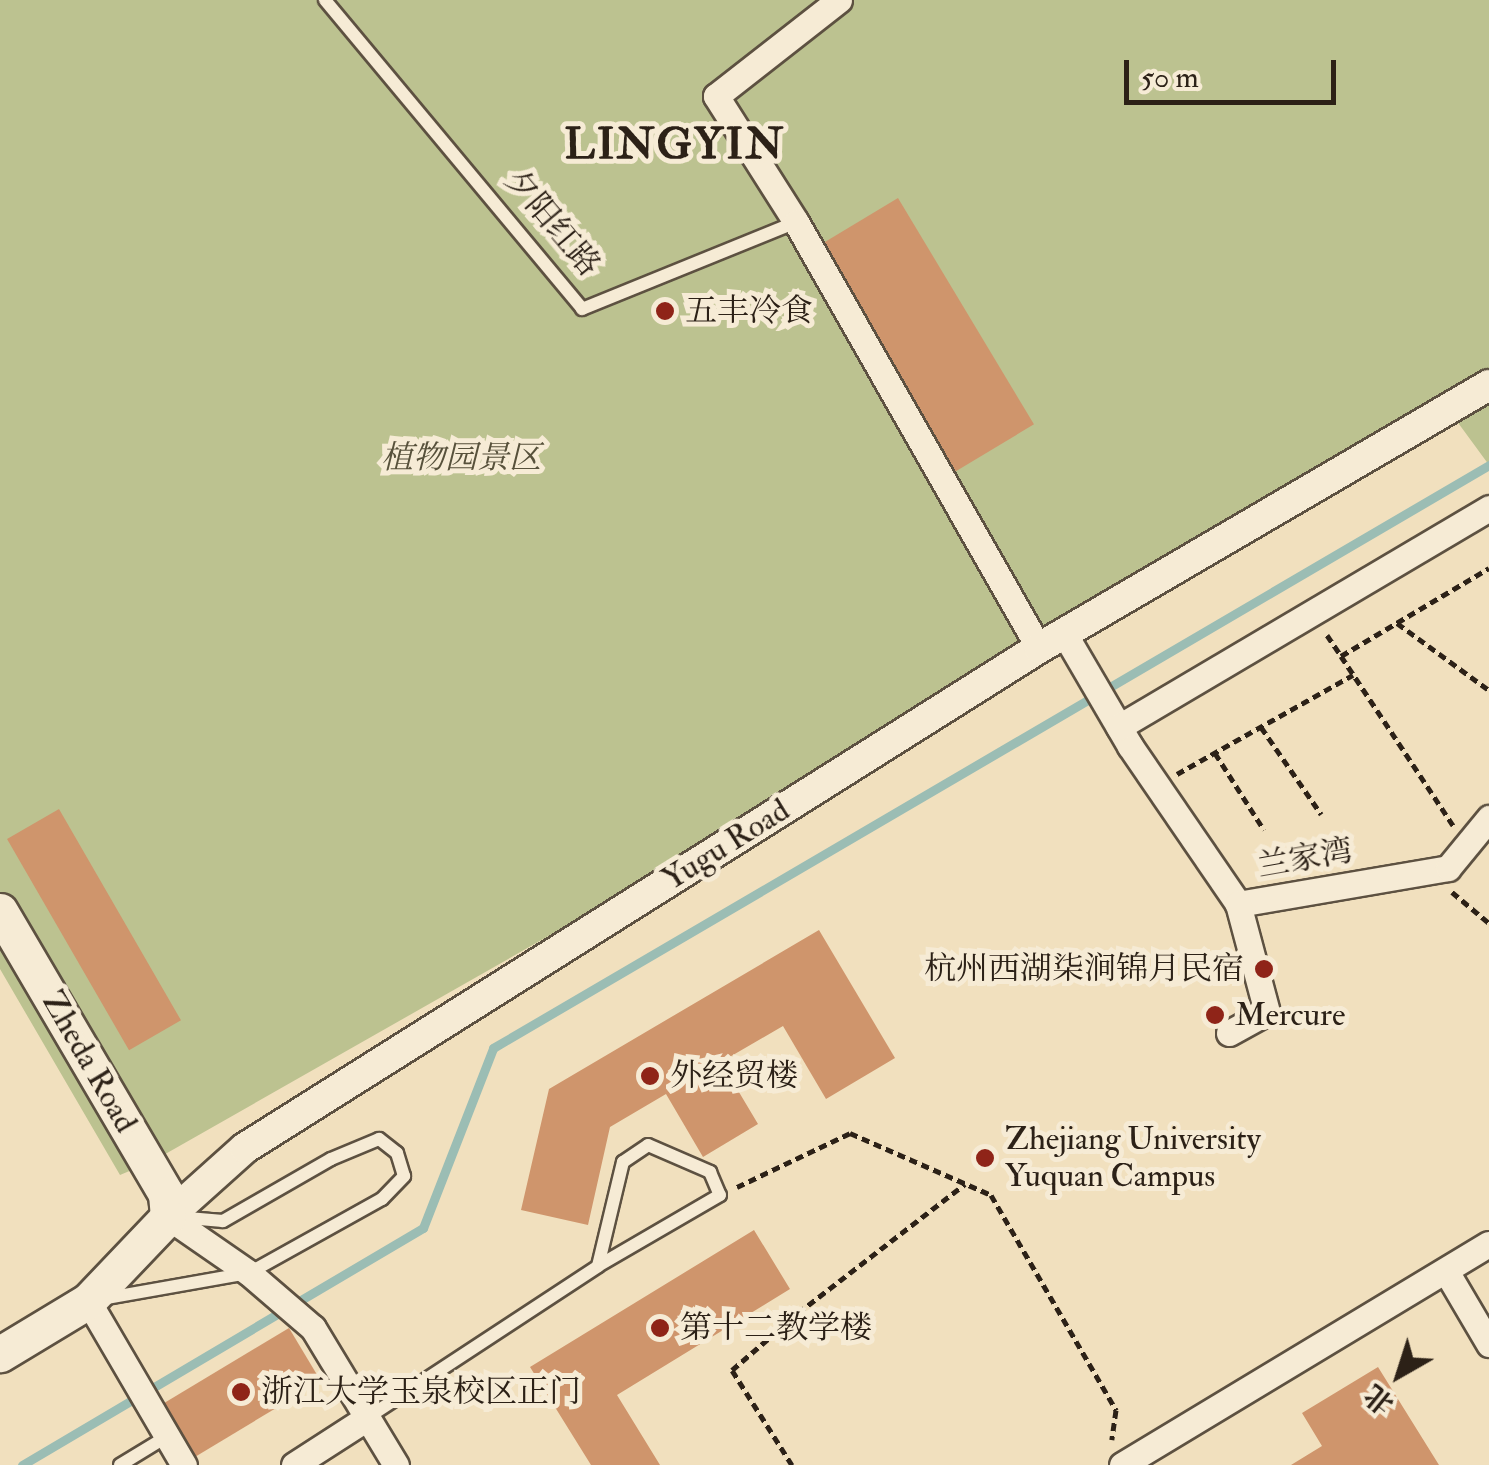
<!DOCTYPE html>
<meta charset="utf-8">
<style>
body{margin:0}
#map{position:relative;width:1489px;height:1465px;overflow:hidden;background:#f1e0be;font-family:"IM FELL Double Pica","Noto Serif SC",serif}
div>[style]{position:absolute}
[style*='--x']{left:calc(var(--x)*1px);top:calc(var(--y)*1px);width:calc(var(--w)*1px);rotate:calc(var(--a)*1deg)}
.green>*{inset:0;background:#bcc290}
.stream>*{height:9px;margin:-4.5px;padding:0 4.5px;transform-origin:4.5px;border-radius:4.5px;background:#9bbdb4}
.building>*{inset:0;background:#cf956c;transform-origin:0 0}
.path>*{height:5px;margin-top:-2.5px;transform-origin:0;background:repeating-linear-gradient(90deg,#2c2117 0 8px,transparent 0 13px)}
.roads{filter:drop-shadow(2px 0 #5d5141) drop-shadow(-2px 0 #5d5141) drop-shadow(0 2px #5d5141) drop-shadow(0 -2px #5d5141)}
.service>*{height:12px;margin:-6px;padding:0 6px;transform-origin:6px;border-radius:6px;background:#f6ebd5}
.minor>*{height:25px;margin:-12.5px;padding:0 12.5px;transform-origin:12.5px;border-radius:12.5px;background:#f6ebd5}
.tertiary>*{height:30px;margin:-15px;padding:0 15px;transform-origin:15px;border-radius:15px;background:#f6ebd5}
.secondary>*{height:35px;margin:-17.5px;padding:0 17.5px;transform-origin:17.5px;border-radius:17.5px;background:#f6ebd5}
.dots>*{width:28px;height:28px;translate:-50% -50%;box-sizing:border-box;border:5px solid #f6ebd5;border-radius:50%}
span{translate:-50% -50%;white-space:nowrap;text-align:center;line-height:1.15;-webkit-text-stroke:10px #f6ebd5;paint-order:stroke}
.street-label{font-size:32px;color:#2c2117}
.poi-label{font-size:32px;color:#2c2117}
.left{translate:0 -50%;text-align:left}
.right{translate:-100% -50%;text-align:right}
.park-label{font-size:32px;color:#57513b;font-style:italic}
.district-label{font-size:42px;color:#2c2117;font-weight:700;letter-spacing:2.5px}
.north{position:absolute;left:1349px;top:1325px;width:100px;height:100px;-webkit-text-stroke:8px #f6ebd5;paint-order:stroke;rotate:219deg;font-size:28px;font-weight:700;line-height:40px;text-align:center;color:#2c2117}
.north::after{content:'';display:block;margin:auto;width:35px;height:45px;background:#2c2117;clip-path:polygon(50% 0,100% 100%,50% 72%,0 100%)}
.scale{position:absolute;left:1124px;top:60px;width:212px;height:45px;box-sizing:border-box;border:5px solid #2c2117;border-top:0;padding-left:12px;font-size:30px;line-height:35px;white-space:nowrap;color:#2c2117;-webkit-text-stroke:8px #f6ebd5;paint-order:stroke}
</style>
<div id="map">
<div class="green">
<div style="clip-path:polygon(0 0,1489px 0,1489px 465px,1456px 420px,153px 1161px,120px 1175px,0 969px)"></div>
</div>
<div class="stream">
<div style="--x:22;--y:1465;--w:466;--a:-30.6"></div>
<div style="--x:423;--y:1228;--w:193;--a:-68.7"></div>
<div style="--x:493;--y:1048;--w:1154;--a:-30.34"></div>
</div>
<div class="building">
<div style="left:898px;top:198px;width:264px;height:95px;rotate:59deg"></div>
<div style="left:59px;top:809px;width:244px;height:60px;rotate:60deg"></div>
<div style="clip-path:polygon(819px 930px,895px 1058px,826px 1099px,783px 1026px,721px 1062px,758px 1124px,703px 1157px,666px 1094px,610px 1127px,588px 1225px,521px 1210px,549px 1089px)"></div>
<div style="clip-path:polygon(754px 1230px,790px 1289px,617px 1395px,660px 1465px,591px 1465px,530px 1367px)"></div>
<div style="left:289px;top:1328px;width:62px;height:149px;rotate:59deg"></div>
<div style="clip-path:polygon(1378px 1367px,1439px 1465px,1291px 1465px,1322px 1446px,1302px 1413px)"></div>
</div>
<div class="path">
<div style="--x:1397;--y:623;--w:114;--a:36.1"></div>
<div style="--x:1327;--y:635;--w:25;--a:56"></div>
<div style="--x:1341;--y:656;--w:172;--a:-30.7"></div>
<div style="--x:1341;--y:656;--w:203;--a:56.5"></div>
<div style="--x:1261;--y:727;--w:106;--a:55.4"></div>
<div style="--x:1215;--y:753;--w:91;--a:57.5"></div>
<div style="--x:1177;--y:774;--w:202;--a:-29.4"></div>
<div style="--x:1452;--y:892;--w:48;--a:40"></div>
<div style="--x:737;--y:1187;--w:125;--a:-25.5"></div>
<div style="--x:850;--y:1133;--w:154;--a:23.7"></div>
<div style="--x:991;--y:1195;--w:249;--a:59.8"></div>
<div style="--x:1116;--y:1410;--w:30;--a:98"></div>
<div style="--x:792;--y:1465;--w:112;--a:-122.3"></div>
<div style="--x:732;--y:1370;--w:87;--a:-40.8"></div>
<div style="--x:798;--y:1313;--w:211;--a:-37.7"></div>
</div>
<div class="roads">
<div class="service">
<div style="--x:325;--y:0;--w:402;--a:50.2"></div>
<div style="--x:582;--y:309;--w:231;--a:-22.1"></div>
<div style="--x:101;--y:1299;--w:150;--a:-10"></div>
<div style="--x:249;--y:1273;--w:152;--a:-29.1"></div>
<div style="--x:382;--y:1199;--w:32;--a:-46"></div>
<div style="--x:404;--y:1176;--w:24;--a:-107"></div>
<div style="--x:397;--y:1153;--w:23;--a:-142"></div>
<div style="--x:379;--y:1139;--w:52;--a:157.4"></div>
<div style="--x:331;--y:1159;--w:125;--a:150.1"></div>
<div style="--x:223;--y:1221;--w:47;--a:-175.1"></div>
<div style="--x:367;--y:1418;--w:277;--a:-33.3"></div>
<div style="--x:598;--y:1266;--w:107;--a:-76.5"></div>
<div style="--x:623;--y:1162;--w:30;--a:-34"></div>
<div style="--x:648;--y:1145;--w:68;--a:23.5"></div>
<div style="--x:710;--y:1172;--w:25;--a:67"></div>
<div style="--x:720;--y:1195;--w:141;--a:149.8"></div>
<div style="--x:120;--y:1465;--w:54;--a:-31.3"></div>
</div>
<div class="minor">
<div style="--x:839;--y:0;--w:156;--a:142"></div>
<div style="--x:716;--y:96;--w:149;--a:57.6"></div>
<div style="--x:796;--y:222;--w:490;--a:60.3"></div>
<div style="--x:1064;--y:633;--w:131;--a:59.7"></div>
<div style="--x:1130;--y:746;--w:191;--a:55.6"></div>
<div style="--x:1238;--y:904;--w:213;--a:-9.7"></div>
<div style="--x:1448;--y:868;--w:65;--a:-50.6"></div>
<div style="--x:1119;--y:727;--w:430;--a:-30.6"></div>
<div style="--x:1229;--y:1033;--w:43;--a:-28.9"></div>
<div style="--x:1267;--y:1012;--w:112;--a:-105"></div>
<div style="--x:168;--y:1217;--w:98;--a:34.7"></div>
<div style="--x:249;--y:1273;--w:84;--a:40.7"></div>
<div style="--x:313;--y:1328;--w:160;--a:58.8"></div>
<div style="--x:1446;--y:1271;--w:85;--a:59.5"></div>
<div style="--x:88;--y:1301;--w:190;--a:59.7"></div>
<div style="--x:294;--y:1465;--w:87;--a:-32.8"></div>
<div style="--x:1122;--y:1465;--w:428;--a:-31.1"></div>
</div>
<div class="tertiary">
<div style="--x:168;--y:1217;--w:103;--a:-41.9"></div>
<div style="--x:245;--y:1148;--w:938;--a:-32.2"></div>
<div style="--x:1039;--y:648;--w:521;--a:-30.3"></div>
</div>
<div class="secondary">
<div style="--x:0;--y:911;--w:328;--a:59.6"></div>
<div style="--x:166;--y:1194;--w:23;--a:85"></div>
<div style="--x:168;--y:1217;--w:116;--a:133.6"></div>
<div style="--x:88;--y:1301;--w:103;--a:148.9"></div>
</div>
</div>
<div class="dots">
<div style="left:665px;top:311px;background:#8f2418"></div>
<div style="left:1264px;top:969px;background:#8f2418"></div>
<div style="left:1215px;top:1015px;background:#8f2418"></div>
<div style="left:650px;top:1076px;background:#8f2418"></div>
<div style="left:985px;top:1158px;background:#8f2418"></div>
<div style="left:660px;top:1328px;background:#8f2418"></div>
<div style="left:241px;top:1392px;background:#8f2418"></div>
</div>
<div class="street-label">
<span style="left:552px;top:223px;rotate:50deg">夕阳红路</span>
<span style="left:726px;top:845px;rotate:-32deg">Yugu Road</span>
<span style="left:1305px;top:859px;rotate:-10deg">兰家湾</span>
<span style="left:89px;top:1062px;rotate:60deg">Zheda Road</span>
</div>
<div class="poi-label">
<span class="left" style="left:685px;top:311px">五丰冷食</span>
<span class="right" style="left:1244px;top:969px">杭州西湖柒涧锦月民宿</span>
<span class="left" style="left:1235px;top:1015px">Mercure</span>
<span class="left" style="left:670px;top:1076px">外经贸楼</span>
<span class="left" style="left:1005px;top:1158px">Zhejiang University<br>Yuquan Campus</span>
<span class="left" style="left:680px;top:1328px">第十二教学楼</span>
<span class="left" style="left:261px;top:1392px">浙江大学玉泉校区正门</span>
</div>
<div class="park-label">
<span style="left:461px;top:458px">植物园景区</span>
</div>
<div class="district-label">
<span style="left:675px;top:145px">LINGYIN</span>
</div>
<div class="north">北</div>
<div class="scale">50 m</div>
</div>
